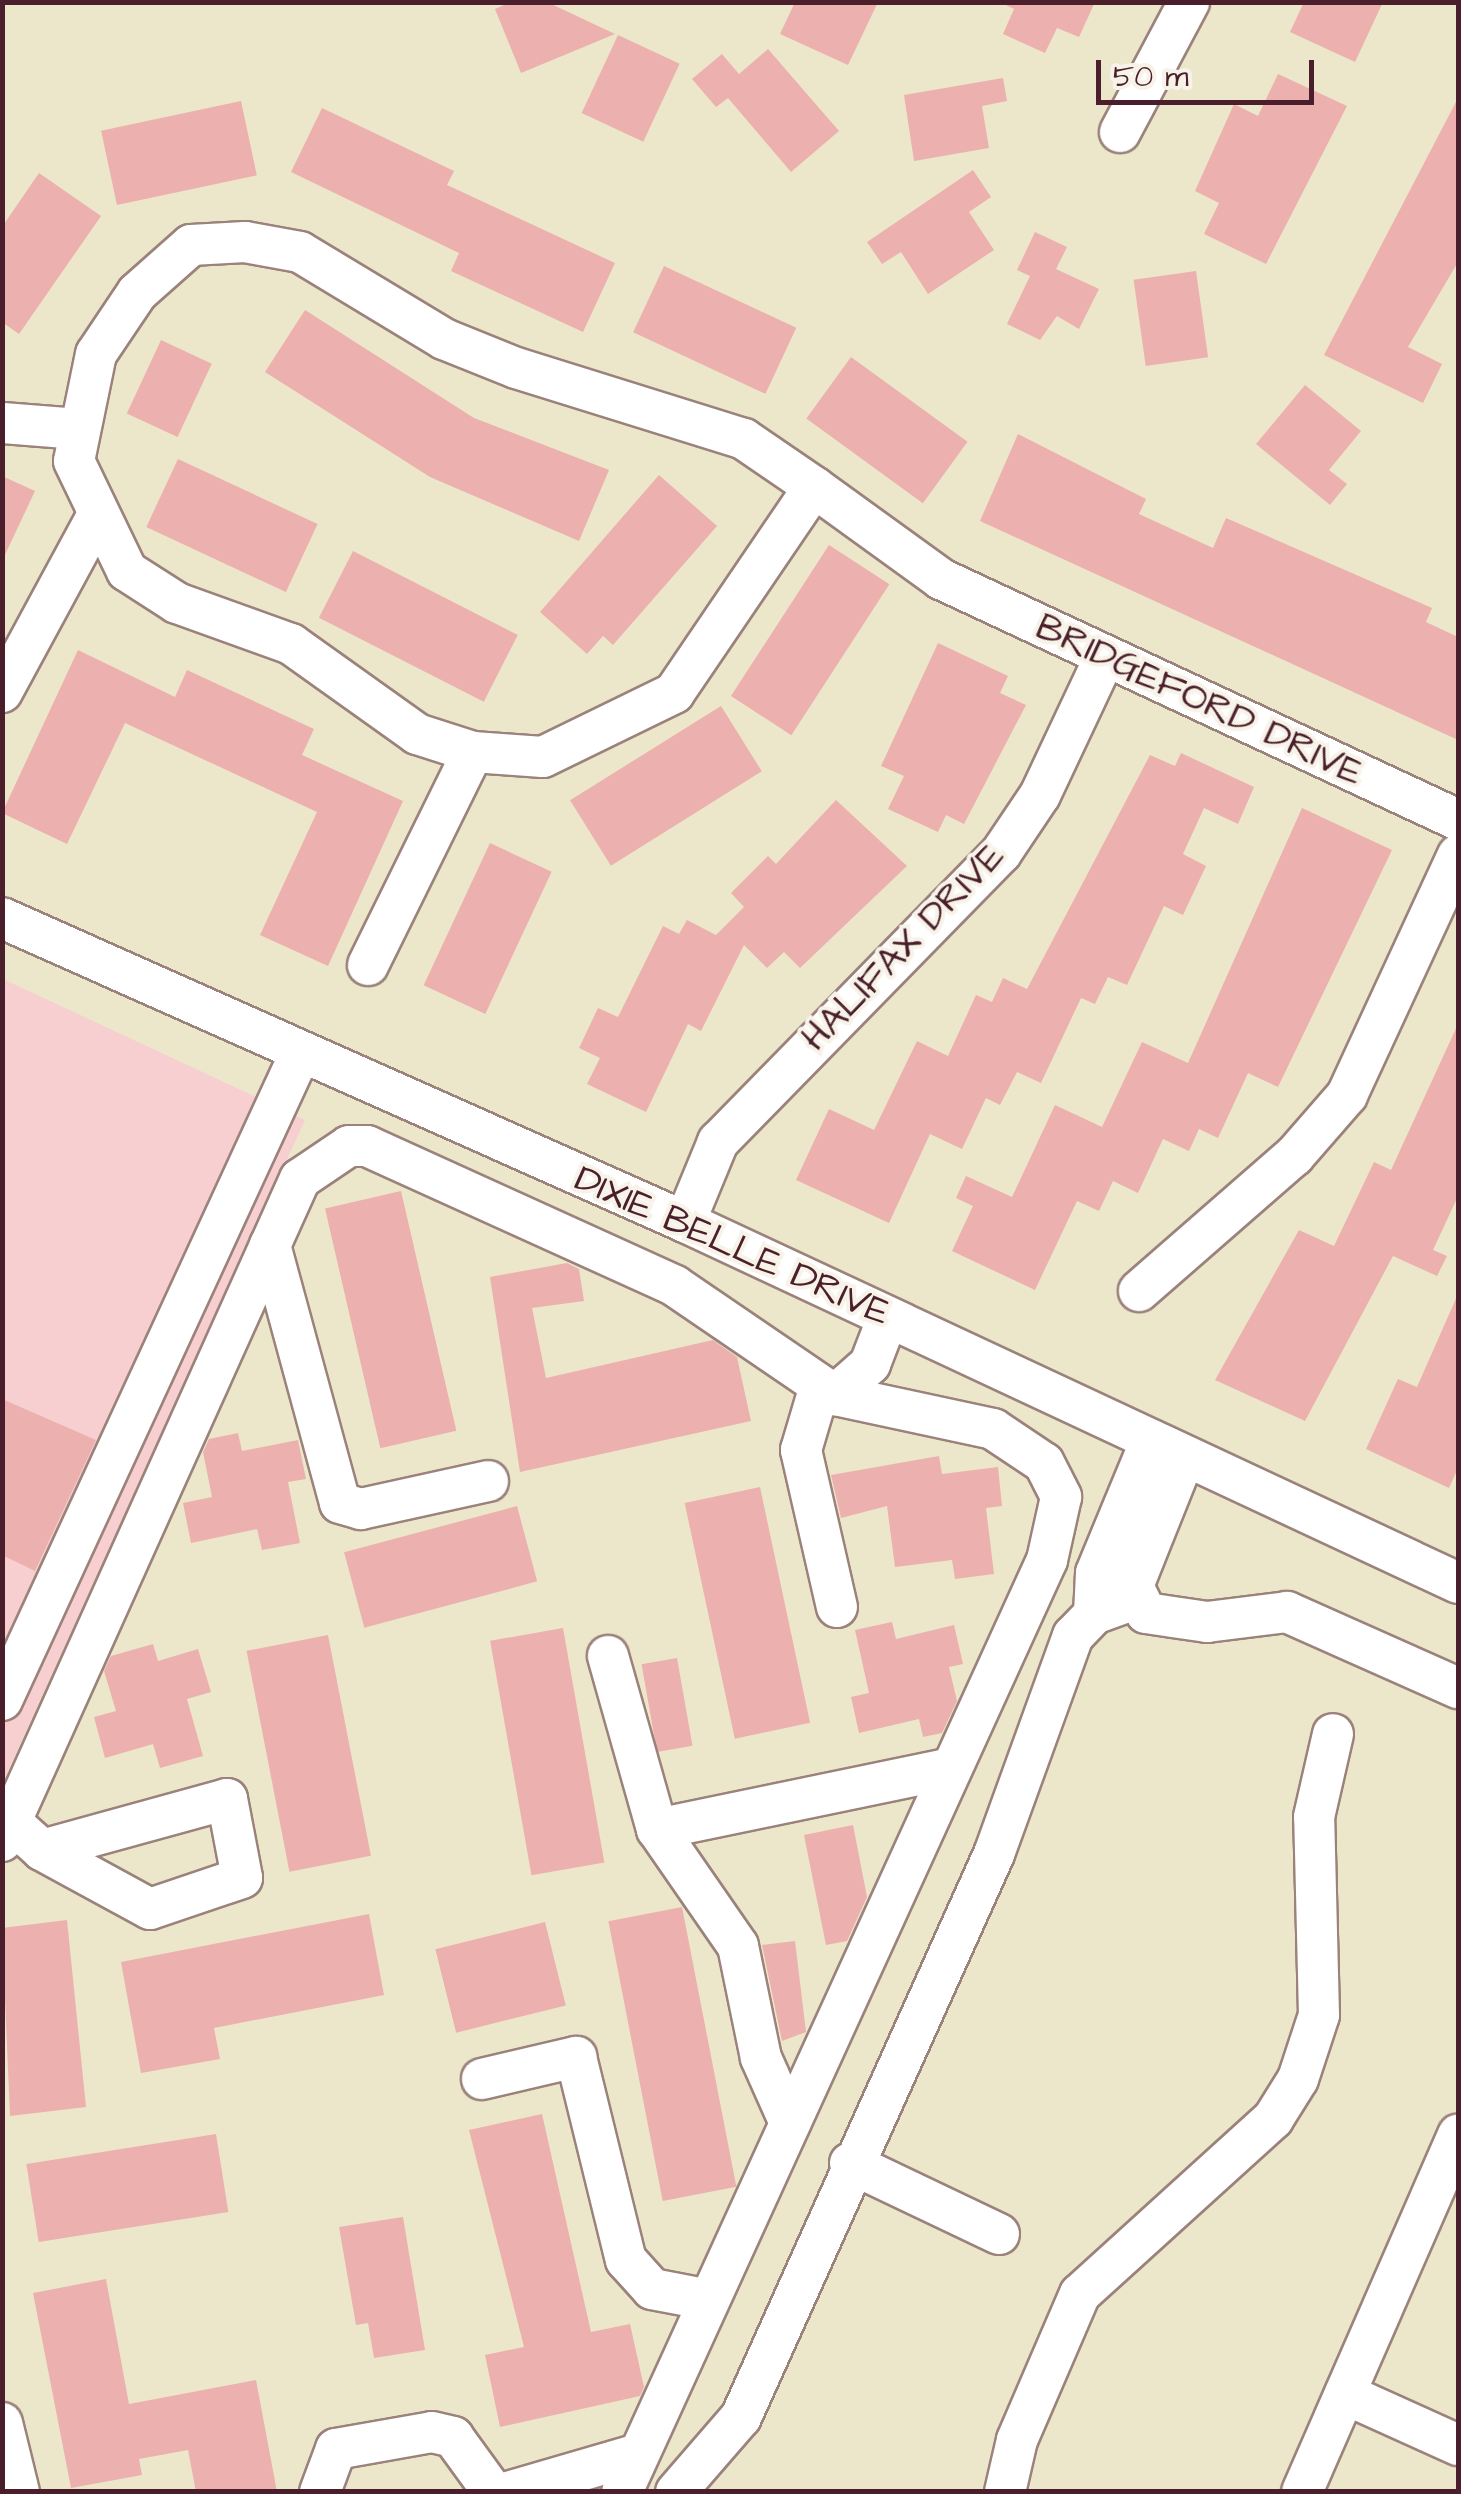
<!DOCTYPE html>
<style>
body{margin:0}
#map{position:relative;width:1461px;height:2494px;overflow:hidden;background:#ece6cb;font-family:"Architects Daughter",sans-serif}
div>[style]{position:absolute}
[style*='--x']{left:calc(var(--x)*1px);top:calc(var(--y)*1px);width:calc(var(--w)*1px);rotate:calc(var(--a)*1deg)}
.built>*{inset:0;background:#f7cfd0}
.building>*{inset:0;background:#ecb1ae;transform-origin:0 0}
.roads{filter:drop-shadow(2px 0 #9b827b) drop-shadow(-2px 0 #9b827b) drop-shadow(0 2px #9b827b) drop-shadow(0 -2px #9b827b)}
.minor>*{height:40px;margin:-20px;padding:0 20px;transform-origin:20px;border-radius:20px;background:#fff}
span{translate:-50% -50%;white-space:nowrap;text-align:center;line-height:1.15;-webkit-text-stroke:8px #f7f3e8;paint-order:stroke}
.street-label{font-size:38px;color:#4a1f2b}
.frame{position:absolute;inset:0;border:5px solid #4a1f2b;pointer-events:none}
.scale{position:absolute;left:1096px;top:60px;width:218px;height:45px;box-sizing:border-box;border:5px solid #4a1f2b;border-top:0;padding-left:12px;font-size:30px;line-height:35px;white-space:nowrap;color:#4a1f2b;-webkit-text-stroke:8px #f7f3e8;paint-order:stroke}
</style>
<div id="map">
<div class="built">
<div style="clip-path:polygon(3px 979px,305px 1120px,3px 1782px)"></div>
</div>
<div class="building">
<div style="clip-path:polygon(511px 2px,547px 2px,615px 34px,521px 73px,495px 9px)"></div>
<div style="clip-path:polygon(795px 2px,878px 2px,848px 65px,780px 34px)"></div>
<div style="clip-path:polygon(1000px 2px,1095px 2px,1079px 37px,1057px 28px,1045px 53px,1003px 34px,1014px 9px)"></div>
<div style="clip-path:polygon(1304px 2px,1383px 2px,1355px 62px,1290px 32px)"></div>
<div style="left:618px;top:35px;width:68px;height:86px;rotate:25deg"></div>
<div style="clip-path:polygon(768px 49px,839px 131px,791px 172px,728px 98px,716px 107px,692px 79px,722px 54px,739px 74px)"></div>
<div style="clip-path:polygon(1278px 74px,1347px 106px,1266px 264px,1204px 234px,1219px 203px,1195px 191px,1234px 104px,1258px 116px)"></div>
<div style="clip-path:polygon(1003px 78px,1007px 101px,982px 106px,989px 148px,914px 161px,904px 95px)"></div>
<div style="clip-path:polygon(1458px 98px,1458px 262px,1408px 347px,1442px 364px,1423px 403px,1324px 355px)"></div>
<div style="left:241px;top:101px;width:76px;height:143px;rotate:78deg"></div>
<div style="clip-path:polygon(322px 108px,454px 171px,447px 185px,615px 263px,583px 332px,451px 271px,459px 253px,291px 172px)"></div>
<div style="clip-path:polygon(973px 170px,991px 197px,969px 212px,994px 250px,928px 294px,901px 252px,882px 264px,867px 242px)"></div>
<div style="clip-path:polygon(39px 173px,101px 216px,19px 334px,2px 322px,2px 227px)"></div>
<div style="clip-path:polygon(1035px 232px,1067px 247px,1056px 269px,1099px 289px,1079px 329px,1057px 316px,1040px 340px,1007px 324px,1030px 276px,1017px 270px)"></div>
<div style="left:664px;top:266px;width:146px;height:73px;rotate:25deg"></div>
<div style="left:1196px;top:271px;width:87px;height:63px;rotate:82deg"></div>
<div style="clip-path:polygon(305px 310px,474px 418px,609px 470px,579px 541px,430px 477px,265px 372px)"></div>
<div style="left:161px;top:340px;width:56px;height:81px;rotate:25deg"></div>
<div style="left:851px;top:357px;width:144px;height:76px;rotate:36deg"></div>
<div style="clip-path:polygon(1305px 385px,1361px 431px,1329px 470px,1347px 484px,1330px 505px,1256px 444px)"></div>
<div style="clip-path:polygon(1018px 434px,1146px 499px,1139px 514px,1213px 548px,1226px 518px,1432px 608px,1426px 622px,1458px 637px,1458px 740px,980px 521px)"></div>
<div style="left:178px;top:459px;width:154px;height:75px;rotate:25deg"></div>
<div style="clip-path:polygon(659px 475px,717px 526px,613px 645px,603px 636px,587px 654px,540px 612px)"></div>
<div style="clip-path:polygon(2px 476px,35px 491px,2px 561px)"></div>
<div style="left:829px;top:545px;width:72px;height:180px;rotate:33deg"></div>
<div style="left:353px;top:551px;width:185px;height:75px;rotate:27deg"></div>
<div style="clip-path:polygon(938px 643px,1008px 676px,1000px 693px,1026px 705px,964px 824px,946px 815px,938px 832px,888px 809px,904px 776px,881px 766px)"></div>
<div style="clip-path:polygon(78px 650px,175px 697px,187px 670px,314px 729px,302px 755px,403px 801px,328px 966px,260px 935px,317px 812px,125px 723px,67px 844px,2px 813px)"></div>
<div style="left:721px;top:706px;width:77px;height:178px;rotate:58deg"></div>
<div style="clip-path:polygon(1181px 753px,1254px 787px,1238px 824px,1204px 808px,1183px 854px,1206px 866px,1183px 915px,1164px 906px,1127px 985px,1108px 977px,1095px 1004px,1081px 998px,1041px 1083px,1017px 1072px,1000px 1105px,986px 1098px,962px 1149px,930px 1134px,889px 1223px,796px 1180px,829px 1109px,874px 1130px,917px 1041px,948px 1056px,976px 995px,992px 1002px,1003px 978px,1027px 989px,1150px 755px,1175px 766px)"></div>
<div style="clip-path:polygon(836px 800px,907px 866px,800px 968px,784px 952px,767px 968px,744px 945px,701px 1031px,688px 1024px,646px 1112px,587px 1084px,600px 1058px,579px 1048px,598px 1008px,618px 1017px,663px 926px,679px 934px,687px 920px,716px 935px,744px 907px,731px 893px,768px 856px,776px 864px)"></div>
<div style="clip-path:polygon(1302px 808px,1392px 850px,1278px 1087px,1248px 1073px,1218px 1138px,1199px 1129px,1189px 1151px,1163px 1139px,1138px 1193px,1113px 1181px,1099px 1211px,1077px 1201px,1035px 1290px,952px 1251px,973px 1206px,956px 1198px,966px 1176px,1012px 1197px,1055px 1105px,1102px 1127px,1142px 1042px,1188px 1063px)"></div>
<div style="left:490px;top:843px;width:68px;height:157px;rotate:25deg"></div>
<div style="clip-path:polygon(1458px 1024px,1458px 1196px,1433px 1250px,1447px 1256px,1437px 1276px,1393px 1256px,1305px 1421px,1215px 1380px,1299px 1230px,1334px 1246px,1374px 1162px,1391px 1170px)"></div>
<div style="left:401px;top:1191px;width:246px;height:78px;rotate:77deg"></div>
<div style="clip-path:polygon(567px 1263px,579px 1269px,584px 1301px,532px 1308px,546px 1378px,713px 1340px,737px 1357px,751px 1421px,520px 1472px,490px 1277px)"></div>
<div style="clip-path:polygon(1458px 1294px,1458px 1468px,1449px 1488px,1366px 1449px,1398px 1379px,1417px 1387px)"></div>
<div style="clip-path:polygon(2px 1399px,96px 1440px,35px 1571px,2px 1555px)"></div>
<div style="clip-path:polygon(238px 1433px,242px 1451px,298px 1440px,306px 1479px,288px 1482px,300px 1543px,262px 1550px,257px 1529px,191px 1543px,183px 1503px,212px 1497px,203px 1452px,209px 1439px)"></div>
<div style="clip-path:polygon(939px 1456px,942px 1474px,998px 1467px,1002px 1506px,986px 1508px,994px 1574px,955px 1579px,952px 1560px,895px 1567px,887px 1506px,841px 1518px,831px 1475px)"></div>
<div style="left:760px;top:1487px;width:241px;height:77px;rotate:78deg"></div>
<div style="left:517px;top:1506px;width:78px;height:179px;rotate:75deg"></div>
<div style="clip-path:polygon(892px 1622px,896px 1639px,954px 1625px,963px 1664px,949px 1667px,957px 1701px,942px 1733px,923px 1737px,919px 1719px,859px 1733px,851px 1697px,869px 1693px,855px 1630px)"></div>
<div style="left:563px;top:1628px;width:238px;height:74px;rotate:80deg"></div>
<div style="left:328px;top:1635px;width:225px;height:83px;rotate:79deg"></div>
<div style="clip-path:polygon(153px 1644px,158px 1661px,198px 1649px,211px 1692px,187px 1699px,203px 1756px,160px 1768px,153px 1744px,105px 1758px,94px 1717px,116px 1711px,104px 1671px,111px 1656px)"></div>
<div style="left:677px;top:1658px;width:89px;height:36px;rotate:80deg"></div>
<div style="clip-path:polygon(853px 1825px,867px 1897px,847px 1941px,826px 1945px,804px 1835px)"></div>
<div style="left:682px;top:1907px;width:285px;height:75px;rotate:79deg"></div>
<div style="clip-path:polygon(369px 1914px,384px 1995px,214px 2028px,220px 2059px,141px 2073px,121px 1962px)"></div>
<div style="clip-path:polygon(67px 1920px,86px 2107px,10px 2116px,2px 1928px)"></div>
<div style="left:545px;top:1922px;width:86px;height:113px;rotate:76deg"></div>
<div style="clip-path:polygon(795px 1941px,806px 2032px,782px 2041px,762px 1945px)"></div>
<div style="clip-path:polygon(542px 2114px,591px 2332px,630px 2324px,644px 2387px,640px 2396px,500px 2427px,485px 2355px,524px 2347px,469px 2130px)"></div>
<div style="left:216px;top:2134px;width:79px;height:192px;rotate:81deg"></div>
<div style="clip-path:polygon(403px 2217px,425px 2350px,374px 2358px,368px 2323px,356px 2325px,339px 2227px)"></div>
<div style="clip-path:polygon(106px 2279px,129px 2404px,256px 2380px,277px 2492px,196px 2492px,188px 2450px,139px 2459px,142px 2475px,71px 2488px,33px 2293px)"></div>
</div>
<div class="roads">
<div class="minor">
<div style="--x:1120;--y:132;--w:147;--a:-62"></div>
<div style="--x:2;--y:423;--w:76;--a:4.5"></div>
<div style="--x:814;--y:487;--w:85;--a:-145.6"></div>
<div style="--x:744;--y:439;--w:239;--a:-162.7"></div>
<div style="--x:516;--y:368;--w:78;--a:-158.1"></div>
<div style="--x:444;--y:339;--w:168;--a:-148.9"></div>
<div style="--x:300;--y:252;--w:56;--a:-169.7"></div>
<div style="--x:245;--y:242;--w:54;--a:176.8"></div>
<div style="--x:191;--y:245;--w:72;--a:138.4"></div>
<div style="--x:137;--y:293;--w:73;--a:123.9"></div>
<div style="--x:96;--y:354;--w:109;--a:101.6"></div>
<div style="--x:74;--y:461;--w:122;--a:64.3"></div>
<div style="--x:127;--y:571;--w:59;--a:32.6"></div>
<div style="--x:177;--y:603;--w:121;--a:19.8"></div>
<div style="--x:291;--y:644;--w:155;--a:35.5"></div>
<div style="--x:417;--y:734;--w:59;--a:17.8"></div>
<div style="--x:473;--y:752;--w:70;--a:4.1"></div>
<div style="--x:543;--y:757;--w:146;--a:-26"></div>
<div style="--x:674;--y:693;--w:249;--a:-55.8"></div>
<div style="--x:814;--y:487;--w:157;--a:35.9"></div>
<div style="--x:941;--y:579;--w:570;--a:24.99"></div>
<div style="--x:2;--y:692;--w:196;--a:-61.6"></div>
<div style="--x:2;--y:918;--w:748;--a:23.99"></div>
<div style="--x:685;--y:1222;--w:853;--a:25.03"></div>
<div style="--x:368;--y:965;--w:237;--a:-63.8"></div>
<div style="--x:685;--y:1222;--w:87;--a:-67.6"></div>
<div style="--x:718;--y:1142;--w:404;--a:-45.6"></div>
<div style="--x:1001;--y:853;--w:70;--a:-56.1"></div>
<div style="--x:1040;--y:795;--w:150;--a:-64.8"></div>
<div style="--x:270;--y:1245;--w:267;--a:74.8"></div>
<div style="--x:340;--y:1503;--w:22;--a:16"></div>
<div style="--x:361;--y:1509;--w:130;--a:-12.4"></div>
<div style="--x:1139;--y:1291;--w:206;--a:-41.1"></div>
<div style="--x:1294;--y:1156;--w:81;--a:-49"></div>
<div style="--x:1347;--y:1095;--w:264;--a:-65.2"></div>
<div style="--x:820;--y:1386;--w:67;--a:106.5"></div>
<div style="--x:801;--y:1450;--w:161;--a:77.1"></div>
<div style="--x:835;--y:1395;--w:47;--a:-41.5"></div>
<div style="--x:870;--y:1364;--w:50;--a:-69"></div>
<div style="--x:1185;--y:1456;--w:140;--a:111.8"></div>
<div style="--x:1133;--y:1586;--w:30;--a:64"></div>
<div style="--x:1146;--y:1613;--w:62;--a:8.4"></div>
<div style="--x:1207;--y:1622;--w:81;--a:-7.1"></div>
<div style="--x:1287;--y:1612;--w:187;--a:24"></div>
<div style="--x:1094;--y:1614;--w:41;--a:-87.2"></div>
<div style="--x:1096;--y:1573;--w:144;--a:-67.5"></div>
<div style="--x:608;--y:1656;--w:180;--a:74.2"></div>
<div style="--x:657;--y:1829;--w:300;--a:-11.7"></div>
<div style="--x:2;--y:1700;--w:709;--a:-65.24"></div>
<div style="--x:11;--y:1822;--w:42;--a:42.1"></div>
<div style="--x:42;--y:1850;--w:192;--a:-15.4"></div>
<div style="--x:227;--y:1799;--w:80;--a:79.2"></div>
<div style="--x:242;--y:1878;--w:97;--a:161.4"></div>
<div style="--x:150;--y:1909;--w:123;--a:-151.4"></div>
<div style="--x:657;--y:1829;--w:142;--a:55.3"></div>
<div style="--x:738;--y:1946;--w:114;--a:78.4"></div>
<div style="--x:761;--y:2058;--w:71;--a:66"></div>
<div style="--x:2;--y:1841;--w:726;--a:-65.77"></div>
<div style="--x:300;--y:1179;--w:59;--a:-34"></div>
<div style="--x:349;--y:1146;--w:18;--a:0"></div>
<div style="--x:367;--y:1146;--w:338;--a:24.4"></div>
<div style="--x:675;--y:1286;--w:194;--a:34.3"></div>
<div style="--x:835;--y:1395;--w:162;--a:12.1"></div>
<div style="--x:993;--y:1429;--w:61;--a:33.7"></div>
<div style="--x:1044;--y:1463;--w:38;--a:63"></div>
<div style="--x:1061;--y:1497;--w:65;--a:102.5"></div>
<div style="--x:1047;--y:1560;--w:1024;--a:114.51"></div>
<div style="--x:482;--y:2079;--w:97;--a:-13.2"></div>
<div style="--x:576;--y:2057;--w:209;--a:76.2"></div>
<div style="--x:626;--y:2260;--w:39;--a:48"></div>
<div style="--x:652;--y:2289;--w:58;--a:10.9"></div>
<div style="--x:850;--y:2163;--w:165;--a:25.5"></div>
<div style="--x:1345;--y:2394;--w:124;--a:24.3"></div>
<div style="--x:2;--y:2423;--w:71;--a:76.2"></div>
<div style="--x:320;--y:2492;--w:46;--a:-69.6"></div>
<div style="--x:336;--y:2449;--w:97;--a:-10"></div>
<div style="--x:432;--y:2432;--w:22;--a:13"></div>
<div style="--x:453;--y:2437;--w:68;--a:54"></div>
<div style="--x:508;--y:2492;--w:135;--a:-16.3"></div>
<div style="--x:676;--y:2492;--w:99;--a:-49.1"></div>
<div style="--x:741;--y:2417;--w:617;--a:-65.8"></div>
<div style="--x:994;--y:1854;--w:232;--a:-70.1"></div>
<div style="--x:1073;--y:1636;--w:30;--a:-46"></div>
<div style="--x:1094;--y:1614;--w:44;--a:-20.1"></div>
<div style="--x:1005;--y:2492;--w:53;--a:-77"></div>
<div style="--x:1017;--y:2440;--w:159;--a:-66.7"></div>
<div style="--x:1080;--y:2294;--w:261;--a:-42.2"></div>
<div style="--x:1273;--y:2119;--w:47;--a:-58"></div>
<div style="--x:1298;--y:2079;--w:67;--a:-71.8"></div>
<div style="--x:1319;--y:2015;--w:198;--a:-91.4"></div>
<div style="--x:1314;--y:1817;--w:85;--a:-77.1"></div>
<div style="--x:1302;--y:2492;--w:390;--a:-66.4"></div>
</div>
</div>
<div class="street-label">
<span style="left:1199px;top:701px;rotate:25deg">BRIDGEFORD DRIVE</span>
<span style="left:904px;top:948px;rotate:-46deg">HALIFAX DRIVE</span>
<span style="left:732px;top:1247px;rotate:24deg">DIXIE BELLE DRIVE</span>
</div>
<div class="frame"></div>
<div class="scale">50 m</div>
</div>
